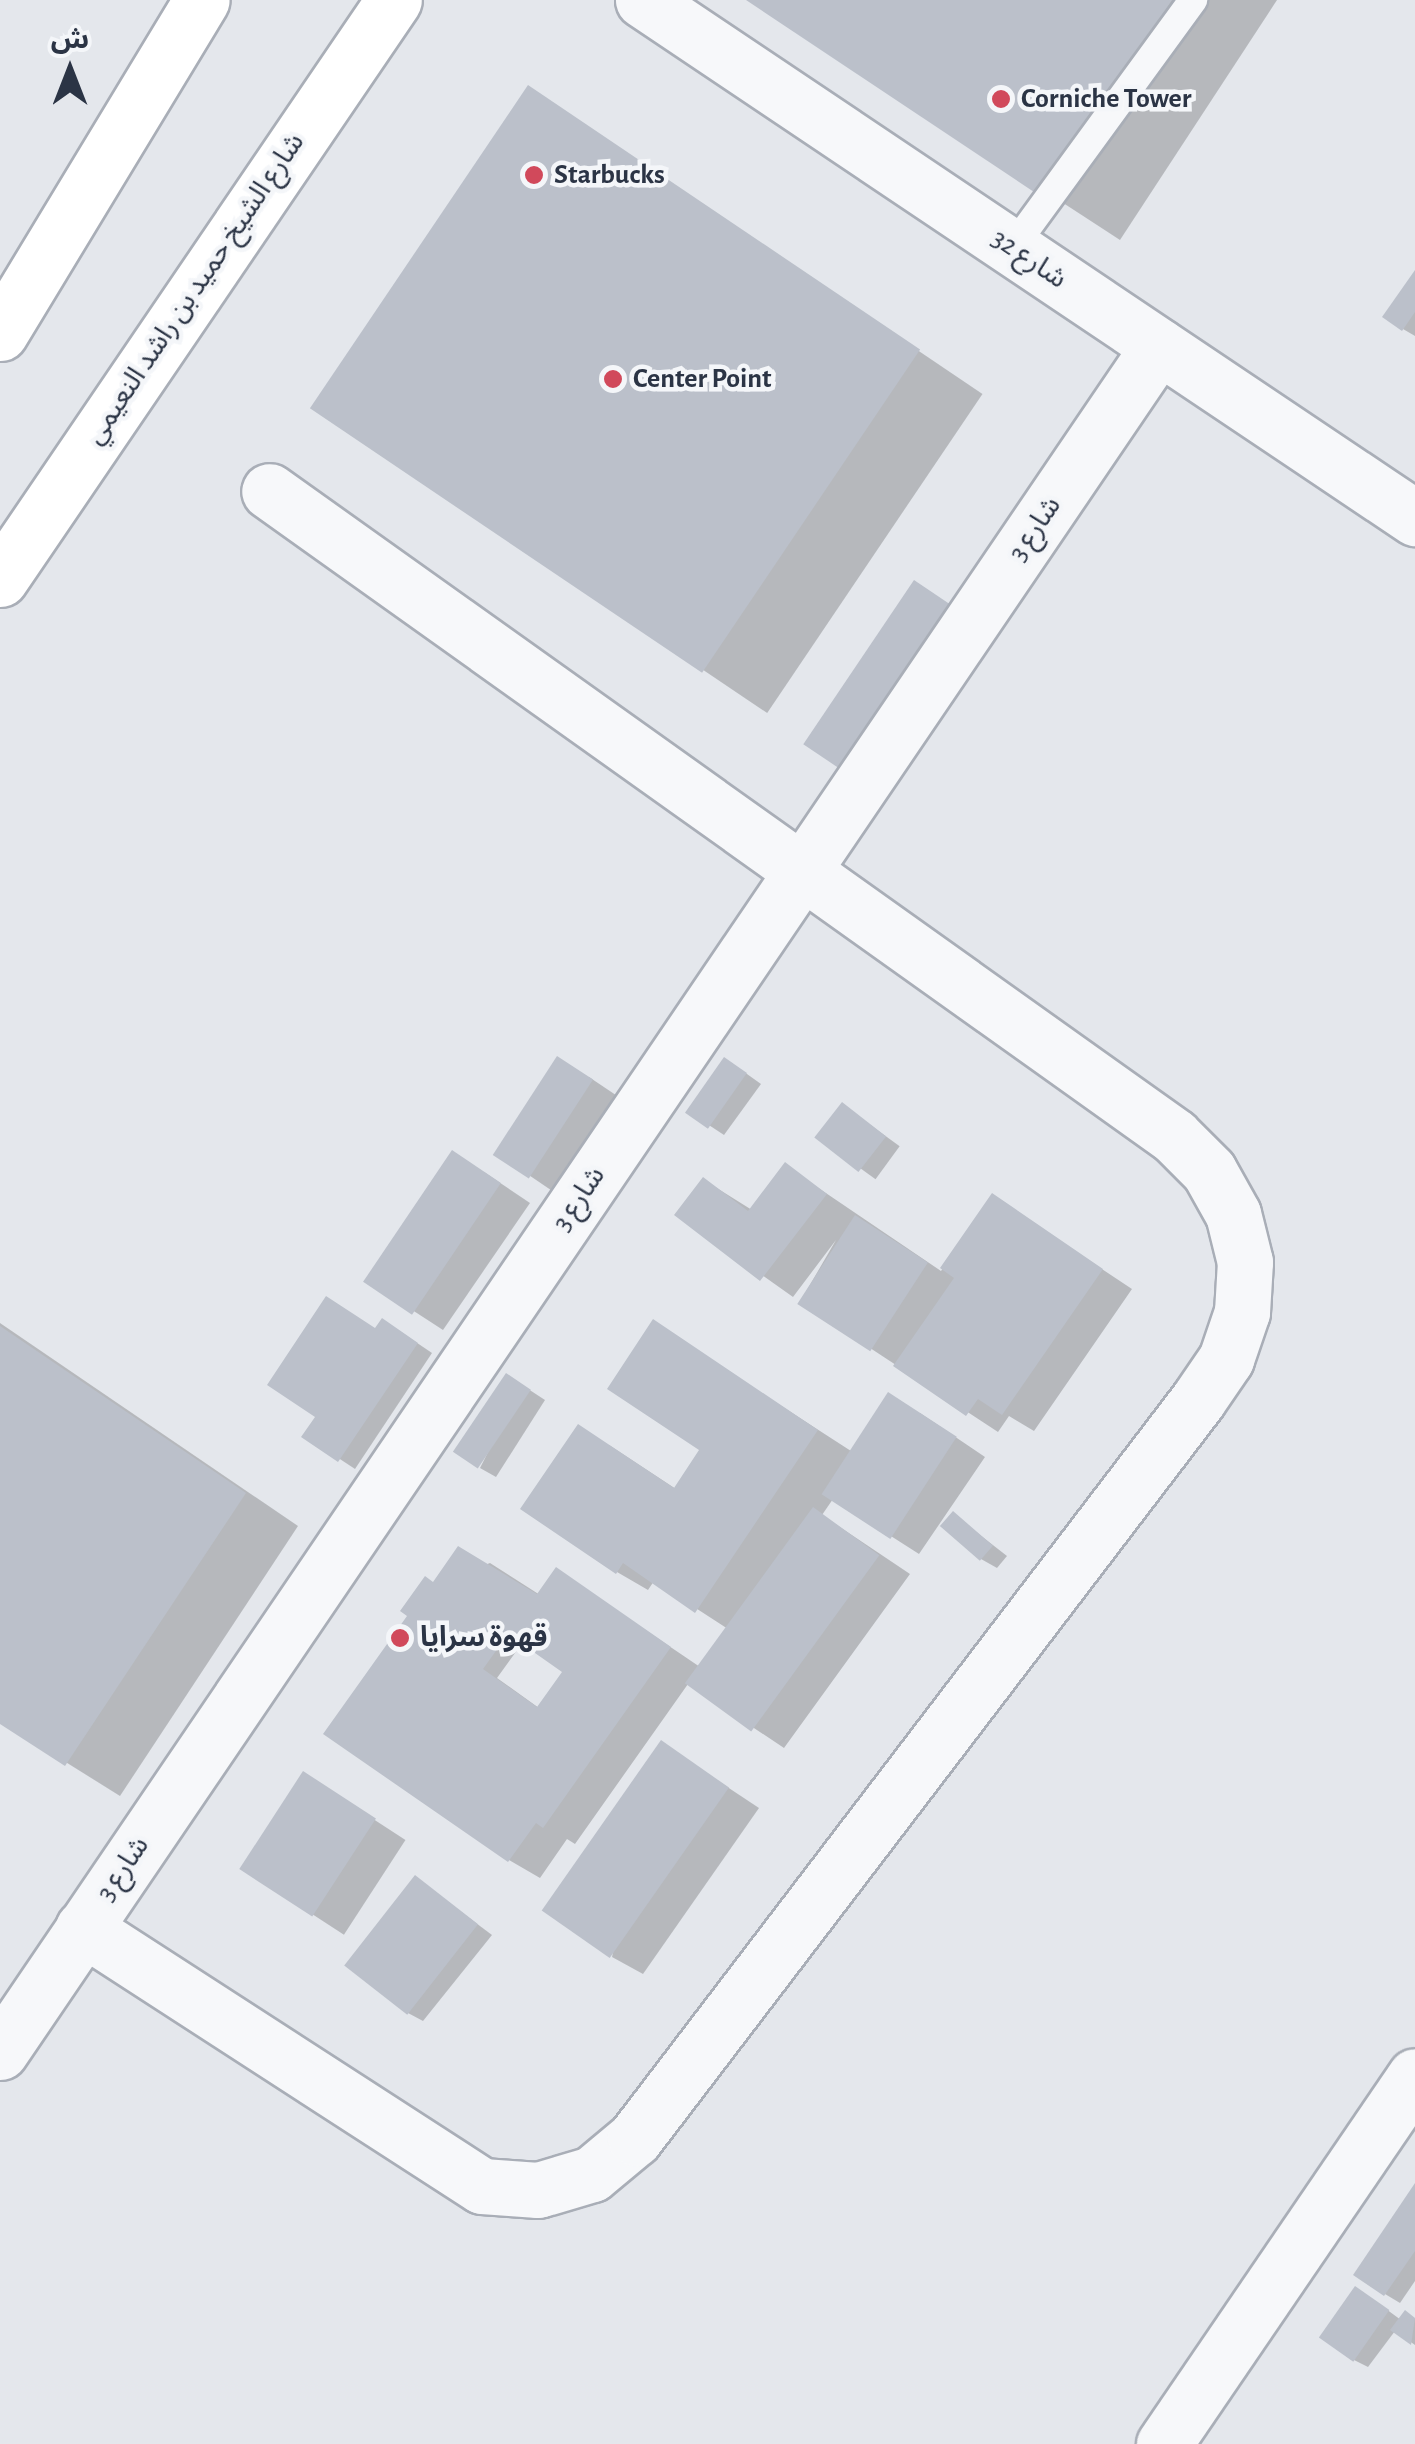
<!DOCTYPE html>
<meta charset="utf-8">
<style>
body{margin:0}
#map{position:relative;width:1415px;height:2444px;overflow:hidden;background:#e4e7ec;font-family:"Alegreya Sans","Noto Sans Arabic",sans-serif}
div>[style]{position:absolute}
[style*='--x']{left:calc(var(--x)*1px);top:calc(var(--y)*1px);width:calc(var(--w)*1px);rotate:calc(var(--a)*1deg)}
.shadow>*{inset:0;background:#0003;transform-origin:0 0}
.building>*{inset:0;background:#bbc0ca;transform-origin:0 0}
.roads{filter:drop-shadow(2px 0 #a9aeb7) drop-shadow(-2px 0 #a9aeb7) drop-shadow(0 2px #a9aeb7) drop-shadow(0 -2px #a9aeb7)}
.lane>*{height:28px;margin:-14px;padding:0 14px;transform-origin:14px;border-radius:14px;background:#f7f8fa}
.street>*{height:55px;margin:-27.5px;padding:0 27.5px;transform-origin:27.5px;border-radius:27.5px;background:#f7f8fa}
.primary>*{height:55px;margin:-27.5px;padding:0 27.5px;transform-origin:27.5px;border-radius:27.5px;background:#fff}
.dots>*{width:28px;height:28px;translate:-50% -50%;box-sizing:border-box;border:5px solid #f4f6f9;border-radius:50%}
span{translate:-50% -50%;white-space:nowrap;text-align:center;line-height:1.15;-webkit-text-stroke:9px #f4f6f9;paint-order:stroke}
.poi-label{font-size:28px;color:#2b3445;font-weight:700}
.left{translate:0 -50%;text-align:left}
.street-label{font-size:28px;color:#2b3445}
.north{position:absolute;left:20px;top:20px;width:100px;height:100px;-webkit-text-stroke:8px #f4f6f9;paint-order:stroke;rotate:0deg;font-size:28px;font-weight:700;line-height:40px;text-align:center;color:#2b3445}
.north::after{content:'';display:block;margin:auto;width:35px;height:45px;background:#2b3445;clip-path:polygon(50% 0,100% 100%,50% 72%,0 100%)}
</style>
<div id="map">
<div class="shadow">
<div style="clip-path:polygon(751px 0,1277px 0,1120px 240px)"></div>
<div style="left:529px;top:88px;width:547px;height:385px;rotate:34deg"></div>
<div style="clip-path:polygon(1415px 274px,1415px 336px,1403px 329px)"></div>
<div style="clip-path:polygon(740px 1069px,761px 1084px,724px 1135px,689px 1112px)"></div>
<div style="left:589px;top:1077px;width:40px;height:115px;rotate:34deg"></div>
<div style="left:843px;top:1105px;width:70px;height:41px;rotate:36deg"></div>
<div style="clip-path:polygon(786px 1166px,941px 1271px,992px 1196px,1132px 1289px,1034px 1431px,1009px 1416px,998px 1432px,800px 1302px,836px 1240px,793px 1297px,677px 1215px,704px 1180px,752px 1210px)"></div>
<div style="clip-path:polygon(484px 1172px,530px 1203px,443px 1330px,366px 1280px)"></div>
<div style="clip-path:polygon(0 1323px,298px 1526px,120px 1796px,0 1721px)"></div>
<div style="clip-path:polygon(evenodd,653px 1323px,851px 1451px,920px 1413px,985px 1457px,919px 1554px,833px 1499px,822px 1515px,910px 1574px,784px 1748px,688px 1684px,575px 1844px,567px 1839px,540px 1878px,509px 1860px,434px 1585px,490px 1563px,540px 1595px,557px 1570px,700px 1667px,728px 1629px,654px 1581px,648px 1590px,617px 1572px,609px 1445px,676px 1489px,703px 1450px,653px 1323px,523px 1642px,565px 1671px,539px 1708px,497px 1678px,523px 1642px)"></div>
<div style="clip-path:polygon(377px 1330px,398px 1330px,432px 1353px,355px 1469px,305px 1436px)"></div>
<div style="clip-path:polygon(522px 1385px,545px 1400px,496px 1477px,480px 1468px)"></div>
<div style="clip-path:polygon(953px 1514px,1007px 1556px,997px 1568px,981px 1559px)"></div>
<div style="clip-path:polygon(661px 1743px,759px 1808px,643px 1974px,612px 1957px)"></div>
<div style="left:304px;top:1774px;width:121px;height:113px;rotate:33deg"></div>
<div style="clip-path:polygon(416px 1878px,492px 1935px,423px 2021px,408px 2013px)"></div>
<div style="clip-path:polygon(1415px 2188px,1415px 2281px,1400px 2303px,1385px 2294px)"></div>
<div style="clip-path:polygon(1371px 2298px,1401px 2320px,1405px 2313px,1415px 2319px,1415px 2345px,1395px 2331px,1368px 2367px,1352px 2359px)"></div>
</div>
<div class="building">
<div style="clip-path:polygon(746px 0,1172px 0,1043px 198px)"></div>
<div style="left:528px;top:85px;width:473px;height:390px;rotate:34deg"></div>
<div style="clip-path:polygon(1415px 270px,1415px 312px,1402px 331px,1382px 317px)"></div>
<div style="left:914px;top:580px;width:47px;height:198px;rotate:34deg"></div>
<div style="left:557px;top:1056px;width:43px;height:118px;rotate:33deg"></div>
<div style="left:724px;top:1057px;width:28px;height:68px;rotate:35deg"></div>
<div style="left:842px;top:1102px;width:56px;height:45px;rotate:38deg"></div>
<div style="left:452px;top:1150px;width:59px;height:159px;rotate:34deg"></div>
<div style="clip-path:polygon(785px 1162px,827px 1194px,760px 1281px,674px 1215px,703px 1177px,748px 1211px)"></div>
<div style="clip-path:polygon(992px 1193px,1103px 1269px,1002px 1415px,978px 1399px,966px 1416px,893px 1366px,954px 1278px,940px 1268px)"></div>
<div style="left:855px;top:1215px;width:87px;height:106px;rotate:33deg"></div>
<div style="clip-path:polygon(326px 1296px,375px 1328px,382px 1318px,418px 1343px,338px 1462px,301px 1437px,315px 1417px,267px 1385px)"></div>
<div style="clip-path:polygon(653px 1319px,818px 1430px,695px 1613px,623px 1563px,616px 1574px,520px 1509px,578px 1424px,674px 1488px,699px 1450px,607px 1389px)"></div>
<div style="clip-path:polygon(0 1326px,246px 1493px,65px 1766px,0 1724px)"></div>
<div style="left:506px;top:1373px;width:30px;height:95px;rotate:34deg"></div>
<div style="left:888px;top:1392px;width:82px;height:122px;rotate:33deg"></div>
<div style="left:813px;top:1507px;width:82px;height:218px;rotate:36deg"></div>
<div style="left:953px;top:1511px;width:53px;height:20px;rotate:41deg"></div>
<div style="clip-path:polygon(evenodd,458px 1546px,537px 1594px,556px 1567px,671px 1647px,543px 1828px,536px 1823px,508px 1862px,323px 1734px,407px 1616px,400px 1611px,425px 1576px,433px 1582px,458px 1546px,508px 1634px,562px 1672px,537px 1707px,483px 1669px,508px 1634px)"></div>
<div style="left:661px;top:1740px;width:83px;height:208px;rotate:35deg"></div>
<div style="left:303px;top:1771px;width:87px;height:117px;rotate:33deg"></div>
<div style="left:415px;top:1875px;width:80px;height:115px;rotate:38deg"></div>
<div style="clip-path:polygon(1415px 2183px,1415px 2251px,1384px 2296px,1353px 2275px)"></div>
<div style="left:1355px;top:2286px;width:42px;height:63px;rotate:35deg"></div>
<div style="clip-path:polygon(1405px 2310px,1415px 2318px,1411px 2345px,1390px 2330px)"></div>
</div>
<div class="roads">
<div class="lane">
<div style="--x:1013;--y:247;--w:306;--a:-53.9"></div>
</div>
<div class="street">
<div style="--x:643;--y:0;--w:930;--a:33.86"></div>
<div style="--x:83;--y:1928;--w:475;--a:32.9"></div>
<div style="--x:482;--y:2186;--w:56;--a:4.1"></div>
<div style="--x:538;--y:2190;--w:56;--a:-16.5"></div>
<div style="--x:592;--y:2174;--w:56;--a:-39.9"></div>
<div style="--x:635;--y:2138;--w:928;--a:-52.66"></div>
<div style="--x:1198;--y:1400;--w:50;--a:-55.7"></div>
<div style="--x:1226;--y:1359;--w:50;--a:-71.2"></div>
<div style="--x:1242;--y:1312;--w:50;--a:-86.6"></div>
<div style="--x:1245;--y:1262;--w:49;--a:-104"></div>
<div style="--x:1233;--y:1214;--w:49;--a:-119.2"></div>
<div style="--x:1209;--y:1171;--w:49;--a:-135"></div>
<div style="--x:1174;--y:1136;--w:1111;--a:-144.52"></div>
<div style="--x:0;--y:2052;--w:2062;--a:-55.81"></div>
<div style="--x:1164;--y:2444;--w:445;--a:-55.7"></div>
</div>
<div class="primary">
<div style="--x:0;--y:333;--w:389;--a:-58.8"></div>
<div style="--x:0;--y:579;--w:700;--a:-55.77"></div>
</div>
</div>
<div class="dots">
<div style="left:1001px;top:99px;background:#d1495b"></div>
<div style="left:534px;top:175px;background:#d1495b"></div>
<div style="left:613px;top:379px;background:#d1495b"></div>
<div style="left:400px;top:1638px;background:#d1495b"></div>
</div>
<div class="poi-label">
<span class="left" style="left:1021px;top:99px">Corniche Tower</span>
<span class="left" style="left:554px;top:175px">Starbucks</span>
<span class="left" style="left:633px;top:379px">Center Point</span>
<span class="left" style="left:420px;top:1638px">قهوة سرايا</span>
</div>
<div class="street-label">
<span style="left:1029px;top:259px;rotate:34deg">شارع 32</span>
<span style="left:195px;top:289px;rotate:-56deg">شارع الشيخ حميد بن راشد النعيمي</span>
<span style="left:1035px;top:529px;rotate:-56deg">شارع 3</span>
<span style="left:579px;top:1199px;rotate:-56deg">شارع 3</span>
<span style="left:123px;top:1869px;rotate:-56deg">شارع 3</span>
</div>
<div class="north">ش</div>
</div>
